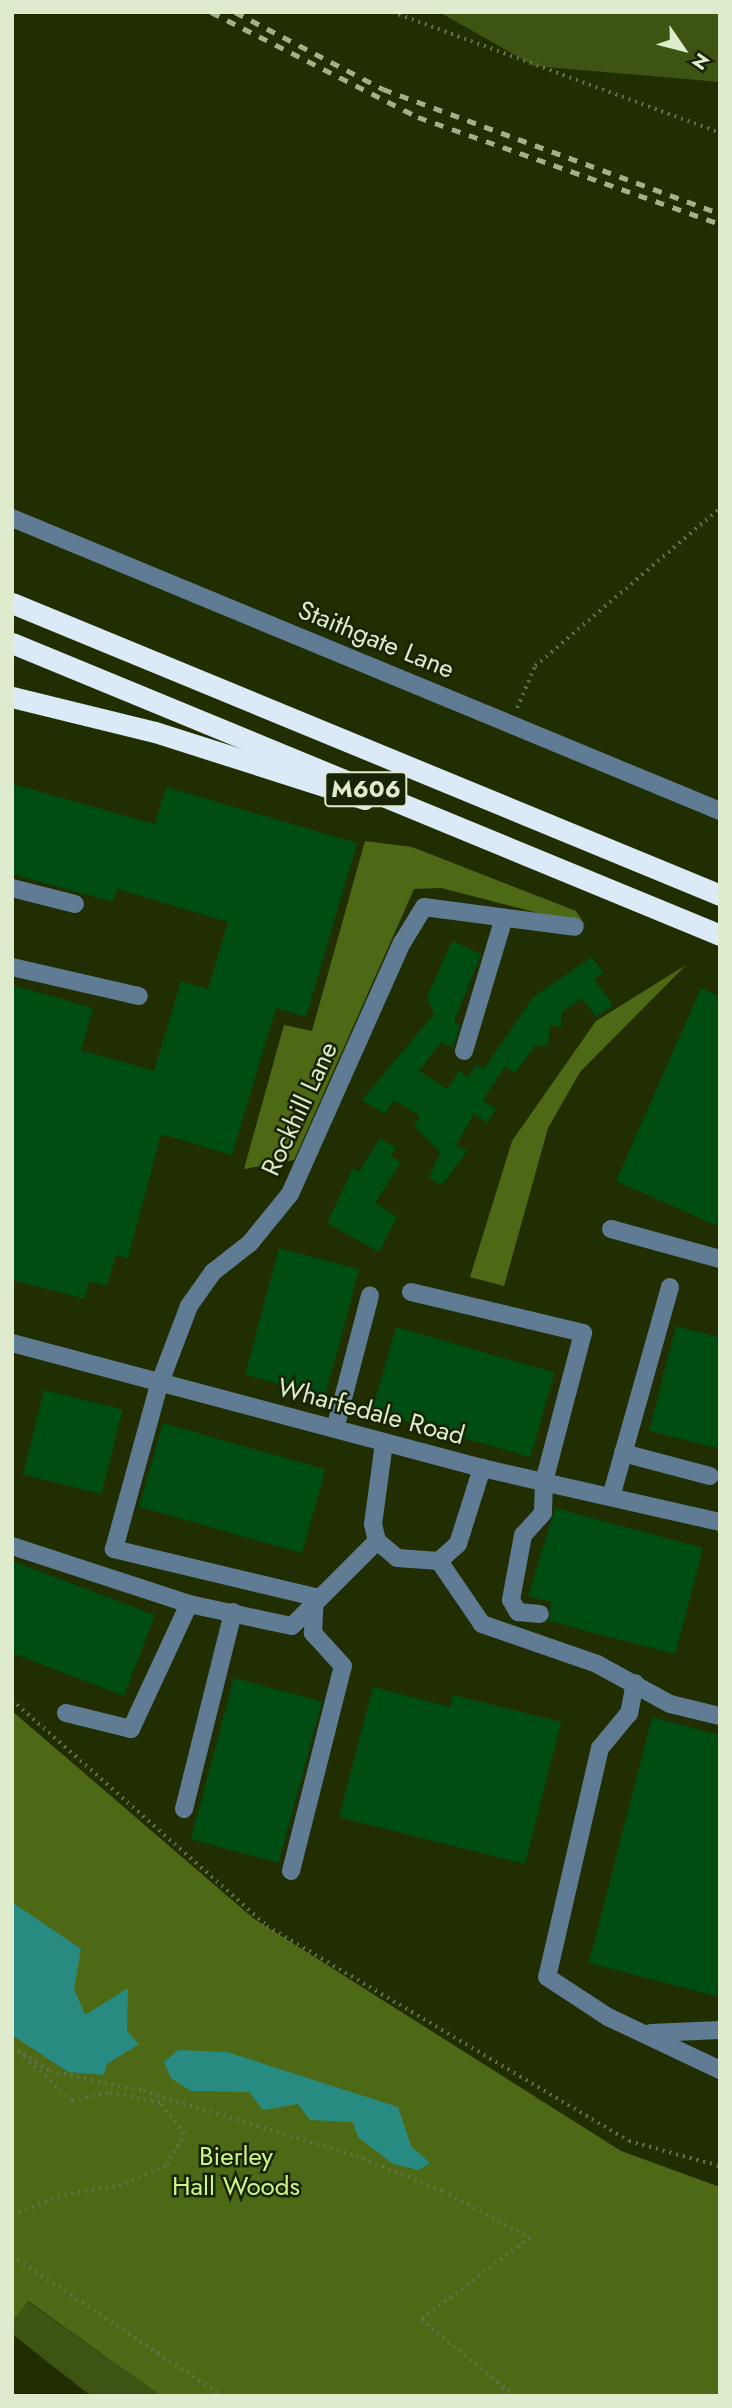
<!DOCTYPE html>
<style>
body{margin:0}
#map{position:relative;width:732px;height:2408px;overflow:hidden;background:#202e01;font-family:Jost,sans-serif}
div>[style]{position:absolute}
[style*='--x']{left:calc(var(--x)*1px);top:calc(var(--y)*1px);width:calc(var(--w)*1px);rotate:calc(var(--a)*1deg)}
.green>*{inset:0;background:#3e5412}
.forest>*{inset:0;background:#4e6915}
.water>*{inset:0;background:#278b82}
.building>*{inset:0;background:#004d14;transform-origin:0 0}
.path>*{height:3.5px;margin-top:-1.75px;transform-origin:0;background:repeating-linear-gradient(90deg,#627048 0 2px,transparent 0 7px)}
.minor>*{height:18px;margin:-9px;padding:0 9px;transform-origin:9px;border-radius:9px;background:#607b94}
.highway>*{height:21px;margin:-10.5px;padding:0 10.5px;transform-origin:10.5px;border-radius:10.5px;background:#dce9f6}
.rail>*{height:5px;margin-top:-2.5px;transform-origin:0;background:repeating-linear-gradient(90deg,#a2b08c 0 9px,transparent 0 18px)}
span{translate:-50% -50%;white-space:nowrap;text-align:center;line-height:1.15;-webkit-text-stroke:5px #192305;paint-order:stroke}
.shield-label span{padding:2px 5px;background:#192305;border:2px solid;border-radius:5px;-webkit-text-stroke-width:0}
.shield-label{font-size:24px;color:#deeccd;font-weight:700}
.street-label{font-size:26px;color:#deeccd}
.park-label{font-size:26px;color:#ccf68a}
.frame{position:absolute;inset:0;border:14px solid #deeccd;pointer-events:none}
.north{position:absolute;left:648px;top:14px;width:70px;height:70px;-webkit-text-stroke:5px #192305;paint-order:stroke;rotate:125deg;font-size:19px;font-weight:700;line-height:28px;text-align:center;color:#deeccd}
.north::after{content:'';display:block;margin:auto;width:24px;height:32px;background:#deeccd;clip-path:polygon(50% 0,100% 100%,50% 72%,0 100%)}
</style>
<div id="map">
<div class="green">
<div style="clip-path:polygon(439px 12px,720px 12px,720px 82px,534px 66px)"></div>
<div style="clip-path:polygon(27px 2301px,161px 2396px,91px 2396px,12px 2334px,12px 2322px)"></div>
</div>
<div class="forest">
<div style="clip-path:polygon(365px 841px,412px 847px,576px 911px,585px 925px,441px 888px,414px 889px,294px 1160px,244px 1169px,284px 1025px,312px 1031px)"></div>
<div style="clip-path:polygon(686px 965px,580px 1072px,548px 1128px,504px 1286px,470px 1277px,512px 1141px,596px 1021px)"></div>
<div style="clip-path:polygon(12px 1711px,253px 1918px,621px 2151px,720px 2187px,720px 2396px,161px 2396px,28px 2301px,12px 2322px)"></div>
</div>
<div class="water">
<div style="clip-path:polygon(12px 1902px,81px 1949px,74px 1989px,85px 2015px,128px 1988px,127px 2031px,139px 2044px,107px 2064px,104px 2075px,68px 2072px,12px 2035px)"></div>
<div style="clip-path:polygon(178px 2050px,227px 2052px,398px 2107px,411px 2146px,430px 2163px,419px 2170px,393px 2164px,358px 2137px,353px 2122px,310px 2120px,298px 2104px,263px 2110px,249px 2092px,191px 2091px,171px 2078px,164px 2062px)"></div>
</div>
<div class="building">
<div style="clip-path:polygon(12px 784px,155px 824px,166px 787px,357px 843px,306px 1017px,276px 1008px,232px 1155px,161px 1134px,128px 1258px,116px 1255px,107px 1286px,89px 1281px,85px 1299px,12px 1280px,12px 985px,93px 1008px,81px 1050px,154px 1071px,181px 981px,208px 989px,228px 922px,117px 889px,113px 902px,12px 874px)"></div>
<div style="clip-path:polygon(452px 941px,481px 954px,454px 1022px,460px 1026px,453px 1048px,441px 1042px,419px 1071px,447px 1089px,459px 1071px,468px 1077px,476px 1064px,484px 1069px,533px 997px,592px 957px,603px 973px,594px 979px,613px 1005px,596px 1017px,582px 998px,562px 1012px,561px 1027px,550px 1025px,548px 1046px,535px 1046px,515px 1073px,505px 1066px,483px 1100px,496px 1109px,487px 1123px,474px 1114px,456px 1145px,467px 1151px,442px 1185px,429px 1178px,440px 1152px,414px 1126px,420px 1116px,394px 1100px,385px 1114px,362px 1100px,434px 1014px,427px 997px)"></div>
<div style="clip-path:polygon(701px 988px,720px 996px,720px 1227px,616px 1181px)"></div>
<div style="clip-path:polygon(380px 1138px,396px 1148px,391px 1156px,401px 1162px,375px 1203px,397px 1217px,379px 1252px,327px 1223px,353px 1168px,359px 1172px)"></div>
<div style="left:279px;top:1248px;width:83px;height:131px;rotate:15deg"></div>
<div style="clip-path:polygon(676px 1326px,720px 1338px,720px 1449px,649px 1431px)"></div>
<div style="left:396px;top:1327px;width:165px;height:88px;rotate:16deg"></div>
<div style="left:44px;top:1390px;width:81px;height:87px;rotate:14deg"></div>
<div style="left:163px;top:1423px;width:169px;height:87px;rotate:16deg"></div>
<div style="clip-path:polygon(555px 1508px,703px 1548px,675px 1654px,549px 1621px,551px 1602px,528px 1596px)"></div>
<div style="clip-path:polygon(12px 1561px,155px 1615px,124px 1696px,12px 1653px)"></div>
<div style="left:234px;top:1678px;width:91px;height:167px;rotate:15deg"></div>
<div style="clip-path:polygon(373px 1687px,450px 1707px,453px 1695px,561px 1722px,525px 1864px,339px 1817px)"></div>
<div style="clip-path:polygon(652px 1717px,720px 1735px,720px 1997px,589px 1963px)"></div>
</div>
<div class="path">
<div style="--x:392;--y:12;--w:350;--a:20.2"></div>
<div style="--x:517;--y:708;--w:46;--a:-66.8"></div>
<div style="--x:535;--y:666;--w:243;--a:-40.5"></div>
<div style="--x:12;--y:1700;--w:341;--a:41.5"></div>
<div style="--x:267;--y:1926;--w:421;--a:30.7"></div>
<div style="--x:629;--y:2141;--w:94;--a:15.4"></div>
<div style="--x:12;--y:2046;--w:45;--a:33.3"></div>
<div style="--x:50;--y:2071;--w:95;--a:12.1"></div>
<div style="--x:143;--y:2091;--w:223;--a:17"></div>
<div style="--x:356;--y:2156;--w:94;--a:21.9"></div>
<div style="--x:443;--y:2191;--w:99;--a:28.4"></div>
<div style="--x:530;--y:2238;--w:136;--a:143"></div>
<div style="--x:421;--y:2320;--w:121;--a:39"></div>
<div style="--x:12;--y:2214;--w:63;--a:-19.6"></div>
<div style="--x:71;--y:2193;--w:49;--a:-8.3"></div>
<div style="--x:119;--y:2186;--w:52;--a:-23.6"></div>
<div style="--x:167;--y:2165;--w:35;--a:-61"></div>
<div style="--x:184;--y:2134;--w:39;--a:-128"></div>
<div style="--x:160;--y:2103;--w:53;--a:-169.1"></div>
<div style="--x:108;--y:2093;--w:37;--a:167"></div>
<div style="--x:72;--y:2101;--w:72;--a:-137.8"></div>
<div style="--x:12;--y:2256;--w:253;--a:33.6"></div>
</div>
<div class="minor">
<div style="--x:12;--y:518;--w:766;--a:22.48"></div>
<div style="--x:12;--y:888;--w:65;--a:14.3"></div>
<div style="--x:12;--y:967;--w:130;--a:12.9"></div>
<div style="--x:464;--y:1051;--w:139;--a:-73.3"></div>
<div style="--x:611;--y:1229;--w:113;--a:15.4"></div>
<div style="--x:411;--y:1292;--w:177;--a:13.4"></div>
<div style="--x:583;--y:1333;--w:154;--a:104.7"></div>
<div style="--x:544;--y:1482;--w:31;--a:92"></div>
<div style="--x:543;--y:1513;--w:30;--a:132"></div>
<div style="--x:523;--y:1535;--w:66;--a:100.5"></div>
<div style="--x:511;--y:1600;--w:14;--a:60"></div>
<div style="--x:518;--y:1612;--w:22;--a:5"></div>
<div style="--x:12;--y:1343;--w:486;--a:14.9"></div>
<div style="--x:482;--y:1468;--w:244;--a:12.8"></div>
<div style="--x:335;--y:1429;--w:138;--a:-75.3"></div>
<div style="--x:384;--y:1443;--w:82;--a:97.7"></div>
<div style="--x:373;--y:1524;--w:17;--a:77"></div>
<div style="--x:377;--y:1541;--w:26;--a:40"></div>
<div style="--x:397;--y:1558;--w:42;--a:4.1"></div>
<div style="--x:439;--y:1561;--w:25;--a:-42"></div>
<div style="--x:458;--y:1544;--w:80;--a:-72.5"></div>
<div style="--x:623;--y:1453;--w:90;--a:14.8"></div>
<div style="--x:611;--y:1497;--w:218;--a:-74.3"></div>
<div style="--x:12;--y:1546;--w:186;--a:18.1"></div>
<div style="--x:439;--y:1561;--w:76;--a:55.7"></div>
<div style="--x:482;--y:1624;--w:122;--a:19.2"></div>
<div style="--x:597;--y:1664;--w:83;--a:28.7"></div>
<div style="--x:670;--y:1704;--w:51;--a:13.5"></div>
<div style="--x:315;--y:1597;--w:207;--a:-166.6"></div>
<div style="--x:114;--y:1549;--w:170;--a:-74.7"></div>
<div style="--x:159;--y:1385;--w:85;--a:-69.2"></div>
<div style="--x:189;--y:1306;--w:42;--a:-54.8"></div>
<div style="--x:213;--y:1272;--w:47;--a:-38.1"></div>
<div style="--x:250;--y:1243;--w:63;--a:-50.8"></div>
<div style="--x:290;--y:1194;--w:275;--a:-66"></div>
<div style="--x:402;--y:943;--w:42;--a:-58.6"></div>
<div style="--x:424;--y:907;--w:152;--a:7.5"></div>
<div style="--x:635;--y:1683;--w:31;--a:101"></div>
<div style="--x:629;--y:1713;--w:45;--a:129.6"></div>
<div style="--x:600;--y:1748;--w:235;--a:103"></div>
<div style="--x:547;--y:1977;--w:73;--a:33.3"></div>
<div style="--x:608;--y:2017;--w:124;--a:25.3"></div>
<div style="--x:66;--y:1713;--w:67;--a:13.8"></div>
<div style="--x:131;--y:1729;--w:138;--a:-65.1"></div>
<div style="--x:189;--y:1604;--w:105;--a:12.1"></div>
<div style="--x:292;--y:1626;--w:120;--a:-45"></div>
<div style="--x:184;--y:1809;--w:203;--a:-76"></div>
<div style="--x:291;--y:1871;--w:211;--a:-75.8"></div>
<div style="--x:343;--y:1666;--w:45;--a:-132.3"></div>
<div style="--x:313;--y:1633;--w:36;--a:-87"></div>
<div style="--x:651;--y:2033;--w:69;--a:-2.5"></div>
</div>
<div class="highway">
<div style="--x:12;--y:603;--w:766;--a:22.41"></div>
<div style="--x:12;--y:643;--w:766;--a:22.41"></div>
<div style="--x:12;--y:697;--w:147;--a:13.8"></div>
<div style="--x:155;--y:732;--w:220;--a:17.7"></div>
</div>
<div class="rail">
<div style="--x:211;--y:12;--w:232;--a:26.9"></div>
<div style="--x:418;--y:117;--w:320;--a:19.5"></div>
<div style="--x:235;--y:12;--w:167;--a:27.5"></div>
<div style="--x:383;--y:89;--w:358;--a:20.3"></div>
</div>
<div class="shield-label">
<span style="left:366px;top:789px">M606</span>
</div>
<div class="street-label">
<span style="left:376px;top:640px;rotate:22deg">Staithgate Lane</span>
<span style="left:300px;top:1109px;rotate:-65deg">Rockhill Lane</span>
<span style="left:371px;top:1412px;rotate:15deg">Wharfedale Road</span>
</div>
<div class="park-label">
<span style="left:236px;top:2172px">Bierley<br>Hall Woods</span>
</div>
<div class="frame"></div>
<div class="north">N</div>
</div>
